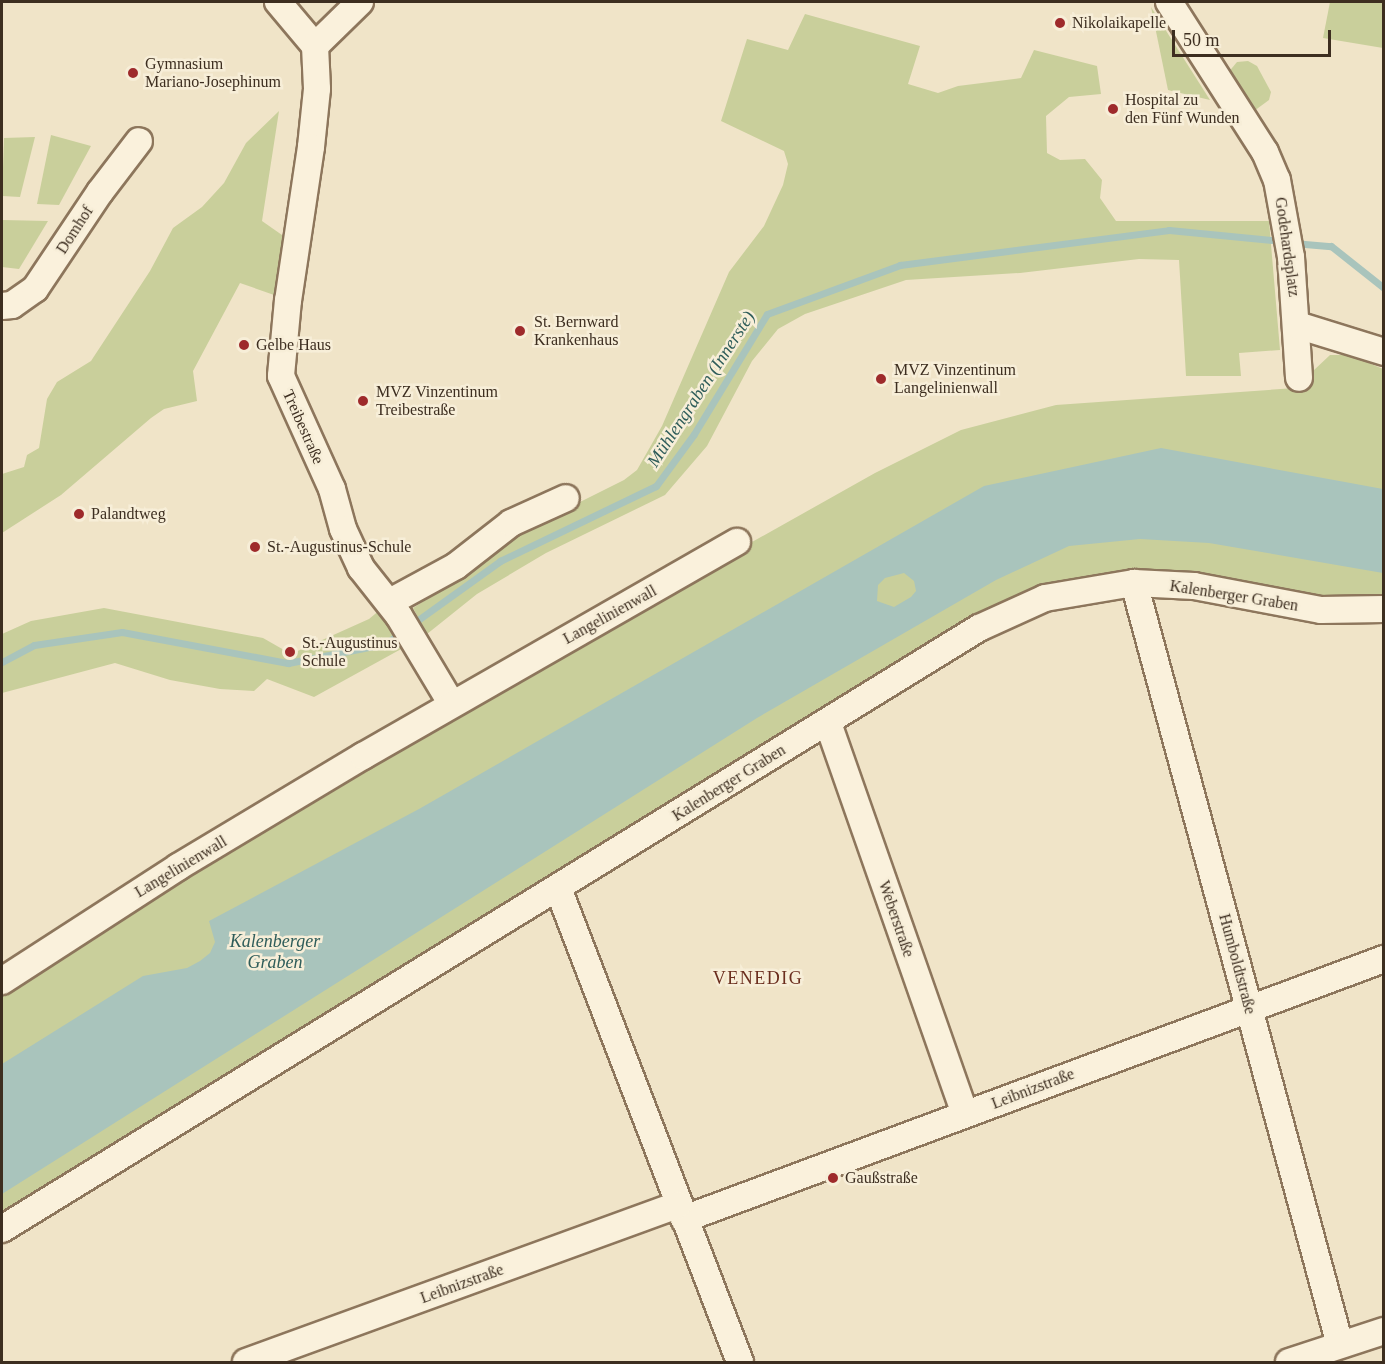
<!DOCTYPE html>
<meta charset="utf-8">
<style>
body{margin:0}
#map{position:relative;width:1385px;height:1364px;overflow:hidden;background:#f0e4c8;font-family:Georgia,serif}
div>[style]{position:absolute}
[style*='--x']{left:calc(var(--x)*1px);top:calc(var(--y)*1px);width:calc(var(--w)*1px);rotate:calc(var(--a)*1deg)}
.green>*{inset:0;background:#c9cf9b}
.water>*{inset:0;background:#a9c4bc}
.stream>*{height:7px;margin:-3.5px;padding:0 3.5px;transform-origin:3.5px;border-radius:3.5px;background:#a9c4bc}
.roads{filter:drop-shadow(2px 0 #8d765c) drop-shadow(-2px 0 #8d765c) drop-shadow(0 2px #8d765c) drop-shadow(0 -2px #8d765c)}
.minor>*{height:26px;margin:-13px;padding:0 13px;transform-origin:13px;border-radius:13px;background:#faf1dc}
.dots>*{width:16px;height:16px;translate:-50% -50%;box-sizing:border-box;border:3px solid #f7eed8;border-radius:50%}
span{translate:-50% -50%;white-space:nowrap;text-align:center;line-height:1.15;-webkit-text-stroke:5px #f7eed8;paint-order:stroke}
.poi-label{font-size:16px;color:#3d2e20}
.left{translate:0 -50%;text-align:left}
.street-label{font-size:16px;color:#3d2e20}
.water-label{font-size:18px;color:#2f5d5a;font-style:italic}
.neighbourhood-label{font-size:18px;color:#6b2e1e;letter-spacing:1.5px}
.frame{position:absolute;inset:0;border:3px solid #3d2e20;pointer-events:none}
.scale{position:absolute;left:1172px;top:30px;width:159px;height:27px;box-sizing:border-box;border:3px solid #3d2e20;border-top:0;padding-left:8px;font-size:18px;line-height:21px;white-space:nowrap;color:#3d2e20;-webkit-text-stroke:4px #f7eed8;paint-order:stroke}
</style>
<div id="map">
<div class="green">
<div style="clip-path:polygon(1330px 2px,1383px 2px,1383px 48px,1323px 38px)"></div>
<div style="clip-path:polygon(1151px 7px,1210px 100px,1168px 90px)"></div>
<div style="clip-path:polygon(805px 14px,920px 46px,908px 84px,938px 93px,958px 86px,1021px 78px,1034px 50px,1097px 66px,1101px 94px,1069px 97px,1046px 116px,1047px 153px,1060px 160px,1085px 159px,1102px 180px,1100px 198px,1116px 221px,1269px 221px,1280px 350px,1239px 353px,1241px 376px,1186px 376px,1179px 260px,1139px 259px,1020px 273px,906px 280px,805px 314px,778px 329px,752px 361px,707px 446px,665px 495px,546px 553px,477px 594px,427px 634px,413px 608px,468px 573px,514px 535px,624px 480px,637px 470px,662px 426px,729px 272px,764px 226px,783px 185px,788px 164px,784px 151px,721px 121px,747px 39px,788px 50px)"></div>
<div style="clip-path:polygon(1248px 61px,1257px 66px,1271px 92px,1269px 100px,1254px 111px,1248px 110px,1227px 74px,1237px 62px)"></div>
<div style="clip-path:polygon(279px 111px,262px 221px,282px 235px,284px 256px,277px 296px,240px 283px,193px 371px,197px 401px,164px 409px,151px 418px,61px 495px,2px 533px,2px 474px,24px 467px,27px 455px,39px 448px,47px 399px,57px 382px,91px 361px,150px 271px,173px 228px,202px 207px,224px 183px,246px 143px)"></div>
<div style="clip-path:polygon(51px 135px,91px 146px,59px 205px,37px 204px)"></div>
<div style="clip-path:polygon(35px 137px,20px 197px,2px 196px,4px 138px)"></div>
<div style="clip-path:polygon(2px 220px,48px 221px,19px 269px,2px 267px)"></div>
<div style="clip-path:polygon(1330px 355px,1350px 355px,1383px 369px,1383px 597px,1329px 605px,1193px 585px,1043px 596px,2px 1226px,2px 992px,455px 709px,875px 473px,961px 430px,1056px 405px,1295px 388px)"></div>
<div style="clip-path:polygon(104px 608px,263px 638px,291px 654px,369px 619px,381px 609px,403px 648px,314px 697px,267px 679px,254px 691px,220px 689px,170px 680px,115px 663px,2px 693px,2px 634px,31px 621px)"></div>
</div>
<div class="water">
<div style="clip-path:polygon(evenodd,1161px 448px,1383px 489px,1383px 573px,1209px 543px,1140px 539px,1069px 546px,996px 580px,757px 718px,2px 1194px,2px 1064px,143px 976px,187px 968px,200px 961px,210px 953px,215px 942px,209px 921px,419px 809px,984px 486px,1161px 448px,904px 573px,914px 581px,916px 591px,911px 597px,894px 607px,877px 601px,878px 585px,885px 578px,904px 573px)"></div>
</div>
<div class="stream">
<div style="--x:1293;--y:243;--w:38;--a:5"></div>
<div style="--x:1331;--y:246;--w:68;--a:38.4"></div>
<div style="--x:411;--y:625;--w:110;--a:-35.7"></div>
<div style="--x:500;--y:561;--w:173;--a:-25.7"></div>
<div style="--x:656;--y:486;--w:64;--a:-53.8"></div>
<div style="--x:694;--y:434;--w:140;--a:-58.7"></div>
<div style="--x:767;--y:314;--w:142;--a:-20.2"></div>
<div style="--x:900;--y:265;--w:271;--a:-7.4"></div>
<div style="--x:1169;--y:230;--w:114;--a:5.6"></div>
<div style="--x:2;--y:662;--w:36;--a:-28"></div>
<div style="--x:34;--y:645;--w:89;--a:-8.4"></div>
<div style="--x:122;--y:632;--w:169;--a:10.6"></div>
<div style="--x:288;--y:663;--w:99;--a:-11.1"></div>
<div style="--x:385;--y:644;--w:21;--a:-35"></div>
</div>
<div class="roads">
<div class="minor">
<div style="--x:278;--y:2;--w:57;--a:49.9"></div>
<div style="--x:1169;--y:2;--w:178;--a:57.4"></div>
<div style="--x:1265;--y:152;--w:30;--a:67"></div>
<div style="--x:1277;--y:180;--w:78;--a:79.7"></div>
<div style="--x:1291;--y:257;--w:121;--a:86.2"></div>
<div style="--x:315;--y:46;--w:43;--a:87.3"></div>
<div style="--x:317;--y:89;--w:58;--a:95.9"></div>
<div style="--x:311;--y:147;--w:155;--a:98.5"></div>
<div style="--x:288;--y:300;--w:76;--a:95.3"></div>
<div style="--x:281;--y:376;--w:124;--a:65.7"></div>
<div style="--x:332;--y:489;--w:41;--a:74.6"></div>
<div style="--x:343;--y:529;--w:43;--a:65.2"></div>
<div style="--x:361;--y:568;--w:61;--a:51.6"></div>
<div style="--x:399;--y:616;--w:101;--a:59.1"></div>
<div style="--x:315;--y:46;--w:63;--a:-44.4"></div>
<div style="--x:2;--y:306;--w:10;--a:-6"></div>
<div style="--x:12;--y:305;--w:28;--a:-35"></div>
<div style="--x:35;--y:289;--w:117;--a:-56.2"></div>
<div style="--x:100;--y:192;--w:64;--a:-52.6"></div>
<div style="--x:1297;--y:325;--w:91;--a:17.2"></div>
<div style="--x:1134;--y:583;--w:789;--a:74.87"></div>
<div style="--x:390;--y:602;--w:75;--a:-28.6"></div>
<div style="--x:456;--y:566;--w:70;--a:-38"></div>
<div style="--x:511;--y:523;--w:60;--a:-24.4"></div>
<div style="--x:828;--y:723;--w:414;--a:70.7"></div>
<div style="--x:558;--y:888;--w:508;--a:68.99"></div>
<div style="--x:2;--y:981;--w:210;--a:-32.9"></div>
<div style="--x:178;--y:867;--w:216;--a:-31"></div>
<div style="--x:363;--y:756;--w:431;--a:-29.8"></div>
<div style="--x:684;--y:1219;--w:747;--a:-20.38"></div>
<div style="--x:2;--y:1229;--w:1147;--a:-31.6"></div>
<div style="--x:979;--y:628;--w:72;--a:-24.4"></div>
<div style="--x:1045;--y:598;--w:90;--a:-9.6"></div>
<div style="--x:1134;--y:583;--w:60;--a:2.9"></div>
<div style="--x:1194;--y:586;--w:129;--a:10.7"></div>
<div style="--x:1321;--y:610;--w:63;--a:-0.9"></div>
<div style="--x:246;--y:1362;--w:460;--a:-20"></div>
<div style="--x:1289;--y:1362;--w:100;--a:-18.1"></div>
</div>
</div>
<div class="dots">
<div style="left:1060px;top:23px;background:#9e2a2b"></div>
<div style="left:133px;top:73px;background:#9e2a2b"></div>
<div style="left:1113px;top:109px;background:#9e2a2b"></div>
<div style="left:520px;top:331px;background:#9e2a2b"></div>
<div style="left:244px;top:345px;background:#9e2a2b"></div>
<div style="left:881px;top:379px;background:#9e2a2b"></div>
<div style="left:363px;top:401px;background:#9e2a2b"></div>
<div style="left:79px;top:514px;background:#9e2a2b"></div>
<div style="left:255px;top:547px;background:#9e2a2b"></div>
<div style="left:290px;top:652px;background:#9e2a2b"></div>
<div style="left:833px;top:1178px;background:#9e2a2b"></div>
</div>
<div class="poi-label">
<span class="left" style="left:1072px;top:23px">Nikolaikapelle</span>
<span class="left" style="left:145px;top:73px">Gymnasium<br>Mariano-Josephinum</span>
<span class="left" style="left:1125px;top:109px">Hospital zu<br>den Fünf Wunden</span>
<span class="left" style="left:534px;top:331px">St. Bernward<br>Krankenhaus</span>
<span class="left" style="left:256px;top:345px">Gelbe Haus</span>
<span class="left" style="left:894px;top:379px">MVZ Vinzentinum<br>Langelinienwall</span>
<span class="left" style="left:376px;top:401px">MVZ Vinzentinum<br>Treibestraße</span>
<span class="left" style="left:91px;top:514px">Palandtweg</span>
<span class="left" style="left:267px;top:547px">St.-Augustinus-Schule</span>
<span class="left" style="left:302px;top:652px">St.-Augustinus<br>Schule</span>
<span class="left" style="left:845px;top:1178px">Gaußstraße</span>
</div>
<div class="street-label">
<span style="left:75px;top:230px;rotate:-57deg">Domhof</span>
<span style="left:1287px;top:247px;rotate:82deg">Godehardsplatz</span>
<span style="left:303px;top:427px;rotate:66deg">Treibestraße</span>
<span style="left:1234px;top:596px;rotate:9deg">Kalenberger Graben</span>
<span style="left:610px;top:615px;rotate:-29deg">Langelinienwall</span>
<span style="left:729px;top:783px;rotate:-32deg">Kalenberger Graben</span>
<span style="left:181px;top:867px;rotate:-31deg">Langelinienwall</span>
<span style="left:896px;top:919px;rotate:71deg">Weberstraße</span>
<span style="left:1237px;top:964px;rotate:75deg">Humboldtstraße</span>
<span style="left:1033px;top:1089px;rotate:-21deg">Leibnizstraße</span>
<span style="left:462px;top:1284px;rotate:-20deg">Leibnizstraße</span>
</div>
<div class="water-label">
<span style="left:701px;top:389px;rotate:-57deg">Mühlengraben (Innerste)</span>
<span style="left:275px;top:952px">Kalenberger<br>Graben</span>
</div>
<div class="neighbourhood-label">
<span style="left:758px;top:978px">VENEDIG</span>
</div>
<div class="frame"></div>
<div class="scale">50 m</div>
</div>
